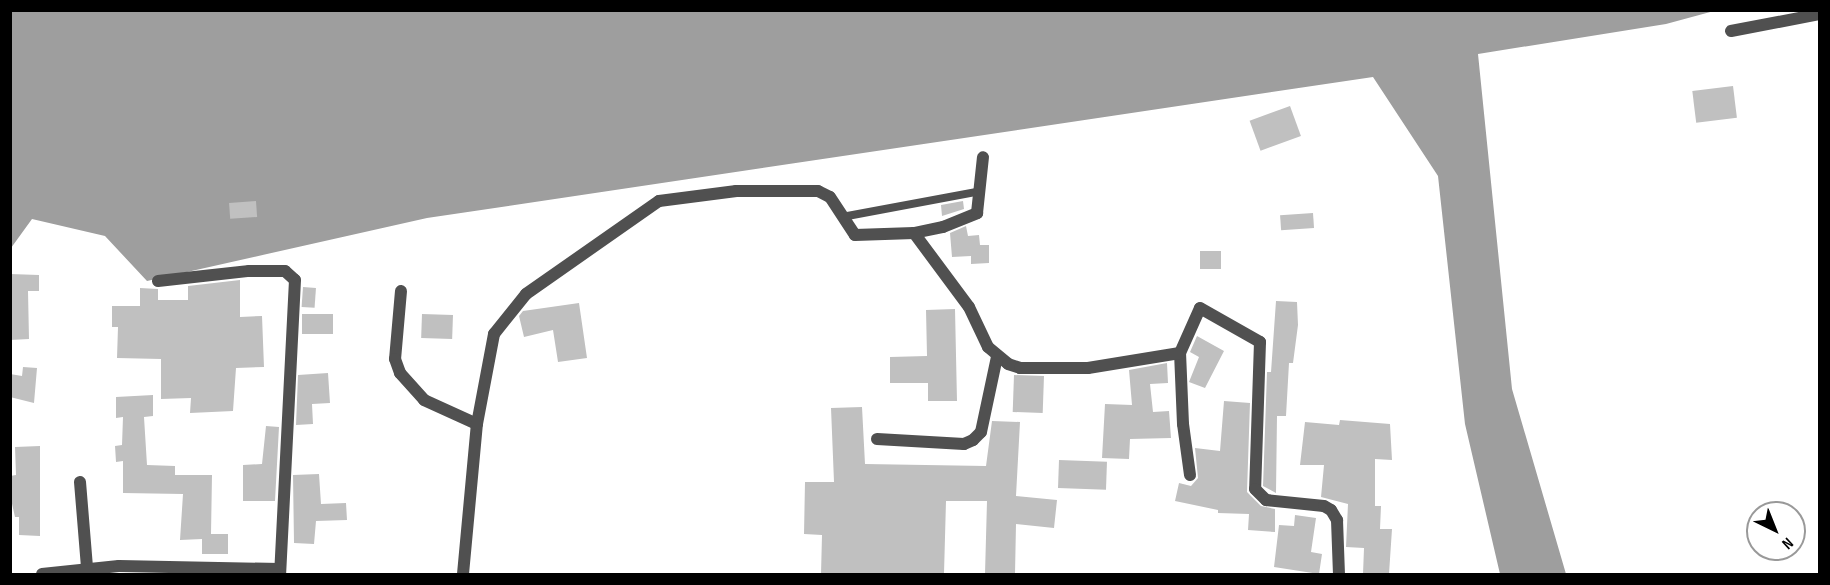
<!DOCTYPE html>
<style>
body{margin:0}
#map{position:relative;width:1830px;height:585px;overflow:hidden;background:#fff;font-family:"Sofia Sans Condensed",sans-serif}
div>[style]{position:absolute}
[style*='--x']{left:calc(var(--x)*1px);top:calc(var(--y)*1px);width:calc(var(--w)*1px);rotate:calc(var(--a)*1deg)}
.water>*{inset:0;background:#9e9e9e}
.building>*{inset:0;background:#c0c0c0;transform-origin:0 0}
.service>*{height:8px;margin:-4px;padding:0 4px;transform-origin:4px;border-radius:4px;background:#505050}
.minor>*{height:12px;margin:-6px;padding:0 6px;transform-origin:6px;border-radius:6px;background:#505050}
span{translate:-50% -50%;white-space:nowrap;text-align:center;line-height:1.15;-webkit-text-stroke:6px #fff;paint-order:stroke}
.frame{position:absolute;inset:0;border:12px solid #000;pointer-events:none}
.north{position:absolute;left:1746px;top:501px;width:60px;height:60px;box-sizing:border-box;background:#fff;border:2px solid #999;border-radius:50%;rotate:137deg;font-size:16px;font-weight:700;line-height:24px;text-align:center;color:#000}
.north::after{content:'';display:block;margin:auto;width:21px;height:27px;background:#000;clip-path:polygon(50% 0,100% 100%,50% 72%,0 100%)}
</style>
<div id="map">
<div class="water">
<div style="clip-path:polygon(11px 11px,1714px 11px,1666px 24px,1478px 54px,1512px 389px,1566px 574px,1500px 574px,1465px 424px,1438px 176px,1373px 77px,427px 218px,147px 281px,105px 236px,32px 219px,11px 248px)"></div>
</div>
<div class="building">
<div style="left:1733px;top:86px;width:32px;height:41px;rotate:83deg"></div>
<div style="left:1290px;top:106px;width:32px;height:43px;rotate:70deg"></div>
<div style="left:256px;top:201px;width:16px;height:27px;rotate:86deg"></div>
<div style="clip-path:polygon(963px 201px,964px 209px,942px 216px,941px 205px)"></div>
<div style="left:1313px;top:213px;width:15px;height:33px;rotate:86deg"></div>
<div style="clip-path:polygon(966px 226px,968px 236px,979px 235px,980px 245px,989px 245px,989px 263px,971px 264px,971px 256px,952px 257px,950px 233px)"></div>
<div style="left:1200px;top:251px;width:21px;height:18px"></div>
<div style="clip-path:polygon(10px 274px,39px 275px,39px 291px,28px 291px,29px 339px,10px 340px)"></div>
<div style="clip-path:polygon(240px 280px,240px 317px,262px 316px,264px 367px,236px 368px,233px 411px,190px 413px,191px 398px,161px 399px,161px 359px,117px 358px,118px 327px,112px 327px,112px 306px,140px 306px,140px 288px,158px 289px,158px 300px,188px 300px,188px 286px)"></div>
<div style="left:303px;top:287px;width:13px;height:20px;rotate:4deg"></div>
<div style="clip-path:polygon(1276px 301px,1297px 302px,1298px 325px,1293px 363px,1289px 363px,1286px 416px,1277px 416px,1276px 493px,1263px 486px,1267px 372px,1271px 372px)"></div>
<div style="clip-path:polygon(579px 303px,587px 358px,558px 362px,553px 330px,524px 337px,519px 316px,523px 311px)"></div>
<div style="clip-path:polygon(955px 309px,957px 401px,928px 401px,928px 383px,890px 383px,890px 357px,927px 356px,926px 310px)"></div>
<div style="left:333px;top:314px;width:20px;height:31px;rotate:90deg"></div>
<div style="left:422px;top:314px;width:31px;height:24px;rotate:2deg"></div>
<div style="clip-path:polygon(1197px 336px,1224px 351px,1205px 388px,1189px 382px,1199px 357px,1190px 352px)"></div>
<div style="clip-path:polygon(1167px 363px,1168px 383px,1150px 384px,1153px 412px,1169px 411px,1171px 438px,1130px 439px,1129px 459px,1102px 458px,1105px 404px,1132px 405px,1129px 370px)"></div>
<div style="clip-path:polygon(23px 367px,37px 368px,34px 403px,10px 397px,10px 374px,22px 376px)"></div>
<div style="clip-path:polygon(328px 373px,330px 403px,312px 404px,313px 424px,296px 425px,298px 375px)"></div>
<div style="left:1014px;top:375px;width:30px;height:37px;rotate:2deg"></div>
<div style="clip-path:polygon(153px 395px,153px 416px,144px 417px,147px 465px,175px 466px,175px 475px,212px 475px,211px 534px,228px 534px,228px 554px,202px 554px,202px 539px,180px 540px,183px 494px,123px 493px,123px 461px,116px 462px,115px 446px,122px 445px,123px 417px,116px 418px,116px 397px)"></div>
<div style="clip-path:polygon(1224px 401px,1250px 403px,1247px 492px,1261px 506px,1275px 509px,1275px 532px,1248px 530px,1249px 514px,1218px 513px,1218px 510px,1175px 501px,1179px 483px,1191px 486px,1198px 478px,1195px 448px,1220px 451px)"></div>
<div style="clip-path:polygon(862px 407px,865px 464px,986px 466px,992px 421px,1020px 422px,1016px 496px,1057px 500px,1054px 528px,1016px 524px,1015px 574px,985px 574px,987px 501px,946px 501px,944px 574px,821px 574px,822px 535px,804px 534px,805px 482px,834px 482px,831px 408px)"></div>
<div style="clip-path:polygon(1340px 420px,1390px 424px,1392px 460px,1375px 459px,1375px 506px,1381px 506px,1380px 529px,1392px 529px,1389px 574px,1363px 574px,1364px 548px,1346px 547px,1348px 504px,1321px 497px,1324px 465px,1300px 465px,1305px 422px,1339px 425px)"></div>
<div style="clip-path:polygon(266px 426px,279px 427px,275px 501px,243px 501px,243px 465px,262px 464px)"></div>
<div style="clip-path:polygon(40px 446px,40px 536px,19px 535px,19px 517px,15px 517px,10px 495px,10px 476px,16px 475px,15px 447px)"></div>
<div style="left:1059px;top:460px;width:48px;height:28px;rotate:2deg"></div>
<div style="clip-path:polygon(319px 474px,321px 504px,346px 503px,347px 520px,316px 521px,314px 544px,294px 543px,293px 475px)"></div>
<div style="clip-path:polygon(1295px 515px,1316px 518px,1311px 552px,1322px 554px,1319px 574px,1274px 567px,1279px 525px,1294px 526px)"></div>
</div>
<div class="service">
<div style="--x:842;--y:217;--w:141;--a:-10.6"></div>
</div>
<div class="minor">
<div style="--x:1731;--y:31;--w:91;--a:-10.8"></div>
<div style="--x:914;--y:233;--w:30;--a:-12"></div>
<div style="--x:943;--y:227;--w:37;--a:-22"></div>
<div style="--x:977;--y:213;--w:56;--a:-83.9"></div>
<div style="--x:158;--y:281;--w:92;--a:-6.3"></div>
<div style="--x:249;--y:271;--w:36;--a:0"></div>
<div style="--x:285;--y:271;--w:13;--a:42"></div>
<div style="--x:295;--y:280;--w:294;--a:92.9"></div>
<div style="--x:401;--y:291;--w:68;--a:95"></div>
<div style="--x:395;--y:359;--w:15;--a:70"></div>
<div style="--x:400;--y:373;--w:36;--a:48"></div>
<div style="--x:424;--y:400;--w:58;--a:24.4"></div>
<div style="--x:877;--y:439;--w:87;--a:3.3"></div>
<div style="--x:964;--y:444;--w:10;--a:-24"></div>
<div style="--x:973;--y:440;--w:11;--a:-45"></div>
<div style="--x:981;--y:432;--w:77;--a:-78"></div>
<div style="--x:1190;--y:475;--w:51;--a:-97.8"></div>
<div style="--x:1183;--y:424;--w:71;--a:-92.4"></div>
<div style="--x:1180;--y:353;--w:49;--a:-66"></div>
<div style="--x:1200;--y:308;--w:69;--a:29.5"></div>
<div style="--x:1260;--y:342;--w:147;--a:91.9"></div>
<div style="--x:1255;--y:489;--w:16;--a:45"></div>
<div style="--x:1266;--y:500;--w:58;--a:5.9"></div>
<div style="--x:1324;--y:506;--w:8;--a:30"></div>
<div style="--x:1331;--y:510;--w:12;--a:59"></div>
<div style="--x:1337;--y:520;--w:54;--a:87.9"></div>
<div style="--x:80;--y:482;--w:86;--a:85.3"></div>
<div style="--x:42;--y:574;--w:77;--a:-5.9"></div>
<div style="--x:119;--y:566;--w:161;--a:1.1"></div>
<div style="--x:463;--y:574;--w:151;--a:-84.7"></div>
<div style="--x:477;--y:424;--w:92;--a:-79.3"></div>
<div style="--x:494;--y:334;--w:51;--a:-51.3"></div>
<div style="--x:526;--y:294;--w:162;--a:-35"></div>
<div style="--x:659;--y:201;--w:78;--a:-7.4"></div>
<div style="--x:736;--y:191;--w:82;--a:0"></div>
<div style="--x:818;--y:191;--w:13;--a:27"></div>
<div style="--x:830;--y:197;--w:45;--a:56.7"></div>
<div style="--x:855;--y:235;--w:59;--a:-1.9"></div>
<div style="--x:914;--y:233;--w:92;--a:53.4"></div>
<div style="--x:969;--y:307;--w:44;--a:64.6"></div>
<div style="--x:988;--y:347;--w:26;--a:40"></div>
<div style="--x:1008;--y:364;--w:13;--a:18"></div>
<div style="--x:1020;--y:368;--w:68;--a:0"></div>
<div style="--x:1088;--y:368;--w:93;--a:-9.3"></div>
</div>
<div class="frame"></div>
<div class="north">N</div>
</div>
